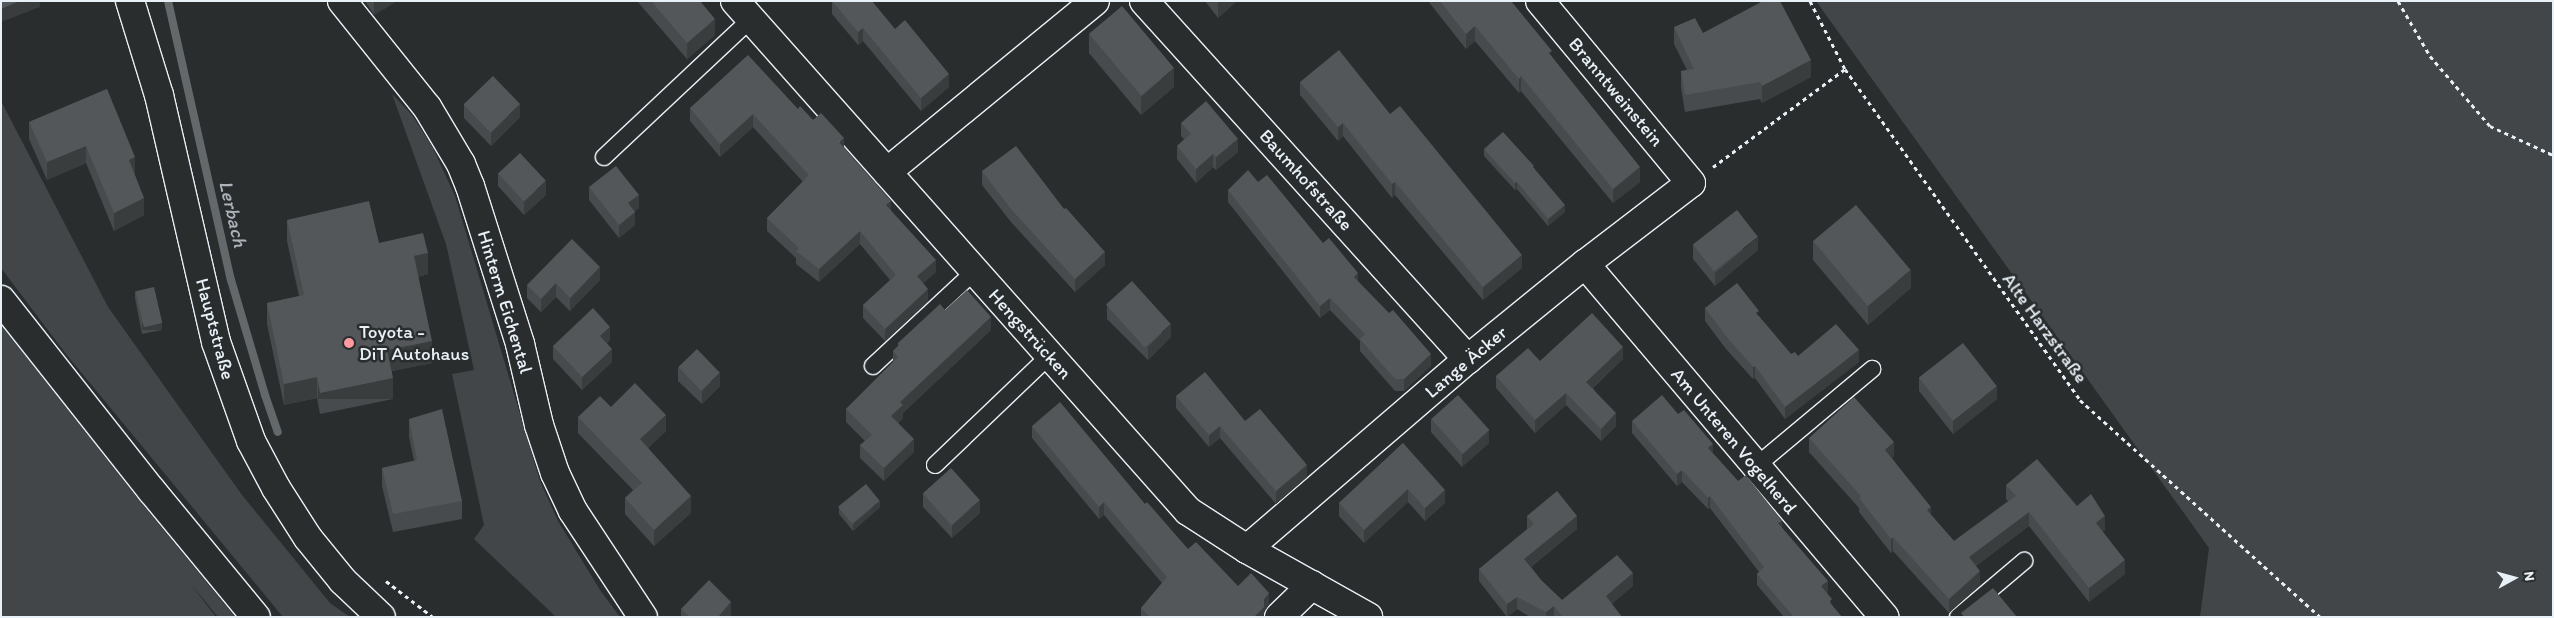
<!DOCTYPE html>
<meta charset="utf-8">
<style>
body{margin:0}
#map{position:relative;width:2554px;height:618px;overflow:hidden;background:#2a2d2e;font-family:Itim,sans-serif}
div>[style]{position:absolute}
[style*='--x']{left:calc(var(--x)*1px);top:calc(var(--y)*1px);width:calc(var(--w)*1px);rotate:calc(var(--a)*1deg)}
.green>*{inset:0;background:#424648}
.stream>*{height:8px;margin:-4px;padding:0 4px;transform-origin:4px;border-radius:4px;background:#63686b}
.path>*{height:3px;margin-top:-1.5px;transform-origin:0;background:repeating-linear-gradient(90deg,#e8f1f8 0 4px,transparent 0 8px)}
.roads{filter:drop-shadow(1px 0 #e8f1f8) drop-shadow(-1px 0 #e8f1f8) drop-shadow(0 1px #e8f1f8) drop-shadow(0 -1px #e8f1f8)}
.lane>*{height:16px;margin:-8px;padding:0 8px;transform-origin:8px;border-radius:8px;background:#2a2d2e}
.street>*{height:28px;margin:-14px;padding:0 14px;transform-origin:14px;border-radius:14px;background:#2a2d2e}
.secondary>*{height:28px;margin:-14px;padding:0 14px;transform-origin:14px;border-radius:14px;background:#2a2d2e}
.primary>*{height:28px;margin:-14px;padding:0 14px;transform-origin:14px;border-radius:14px;background:#2a2d2e}
.wall>*{inset:0;background:#474b4d}
.shaded-wall>*{inset:0;background:#3a3d3e;transform-origin:0 0}
.building>*{inset:0;background:#535759;transform-origin:0 0}
.dots>*{width:14px;height:14px;translate:-50% -50%;box-sizing:border-box;border:2px solid #2a2d2e;border-radius:50%}
span{translate:-50% -50%;white-space:nowrap;text-align:center;line-height:1.15;-webkit-text-stroke:5px #2a2d2e;paint-order:stroke}
.street-label{font-size:19px;color:#e8f1f8}
.poi-label{font-size:19px;color:#e8f1f8}
.left{translate:0 -50%;text-align:left}
.water-label{font-size:20px;color:#acb3b9;font-style:italic}
.frame{position:absolute;inset:0;border:2px solid #e8f1f8;pointer-events:none}
.north{position:absolute;left:2489px;top:553px;width:50px;height:50px;-webkit-text-stroke:4px #2a2d2e;paint-order:stroke;rotate:83deg;font-size:14px;font-weight:700;line-height:20px;text-align:center;color:#e8f1f8}
.north::after{content:'';display:block;margin:auto;width:18px;height:22px;background:#e8f1f8;clip-path:polygon(50% 0,100% 100%,50% 72%,0 100%)}
</style>
<div id="map">
<div class="green">
<div style="clip-path:polygon(1816px 1px,2553px 1px,2553px 617px,2200px 617px,2209px 548px)"></div>
<div style="clip-path:polygon(392px 94px,412px 115px,433px 148px,455px 196px,540px 481px,558px 521px,600px 590px,620px 617px,556px 617px,474px 539px,484px 525px,452px 374px,474px 370px,446px 244px)"></div>
<div style="clip-path:polygon(1px 101px,108px 307px,242px 495px,330px 603px,350px 617px,283px 617px,66px 354px,1px 268px)"></div>
<div style="clip-path:polygon(1px 325px,138px 499px,235px 617px,218px 617px,190px 583px,216px 617px,1px 617px)"></div>
</div>
<div class="stream">
<div style="--x:168;--y:1;--w:286;--a:77.3"></div>
<div style="--x:231;--y:280;--w:120;--a:73.5"></div>
<div style="--x:265;--y:395;--w:39;--a:71"></div>
</div>
<div class="path">
<div style="--x:1810;--y:1;--w:76;--a:62.8"></div>
<div style="--x:1845;--y:69;--w:406;--a:54.6"></div>
<div style="--x:2080;--y:400;--w:324;--a:42.1"></div>
<div style="--x:2398;--y:1;--w:64;--a:59.8"></div>
<div style="--x:2430;--y:56;--w:92;--a:49.4"></div>
<div style="--x:2490;--y:126;--w:69;--a:24.7"></div>
<div style="--x:1713;--y:167;--w:164;--a:-36.6"></div>
<div style="--x:386;--y:581;--w:59;--a:37.5"></div>
</div>
<div class="roads">
<div class="lane">
<div style="--x:604;--y:157;--w:200;--a:-43.2"></div>
<div style="--x:873;--y:366;--w:139;--a:-43"></div>
<div style="--x:935;--y:465;--w:158;--a:-43.7"></div>
<div style="--x:1755;--y:467;--w:153;--a:-39.9"></div>
<div style="--x:1958;--y:617;--w:87;--a:-40.3"></div>
</div>
<div class="street">
<div style="--x:342;--y:1;--w:136;--a:51.3"></div>
<div style="--x:427;--y:107;--w:66;--a:59.2"></div>
<div style="--x:461;--y:164;--w:24;--a:68"></div>
<div style="--x:470;--y:186;--w:166;--a:72.4"></div>
<div style="--x:520;--y:344;--w:83;--a:76.8"></div>
<div style="--x:539;--y:425;--w:51;--a:71.6"></div>
<div style="--x:555;--y:473;--w:42;--a:64.7"></div>
<div style="--x:573;--y:511;--w:127;--a:56.6"></div>
<div style="--x:735;--y:1;--w:682;--a:48.39"></div>
<div style="--x:1188;--y:511;--w:70;--a:32.8"></div>
<div style="--x:1247;--y:549;--w:139;--a:29.3"></div>
<div style="--x:1144;--y:1;--w:483;--a:47.9"></div>
<div style="--x:887;--y:172;--w:269;--a:-39.4"></div>
<div style="--x:1585;--y:264;--w:463;--a:49.7"></div>
<div style="--x:1247;--y:549;--w:291;--a:-40.7"></div>
<div style="--x:1468;--y:359;--w:151;--a:-39.1"></div>
<div style="--x:1585;--y:264;--w:133;--a:-37.4"></div>
<div style="--x:1691;--y:183;--w:236;--a:-129.7"></div>
<div style="--x:1279;--y:617;--w:46;--a:-44.1"></div>
</div>
<div class="secondary">
<div style="--x:130;--y:1;--w:98;--a:72.9"></div>
<div style="--x:159;--y:95;--w:253;--a:77"></div>
<div style="--x:216;--y:342;--w:105;--a:70.5"></div>
<div style="--x:251;--y:441;--w:53;--a:62"></div>
<div style="--x:276;--y:488;--w:59;--a:57.4"></div>
<div style="--x:308;--y:538;--w:55;--a:50.9"></div>
<div style="--x:343;--y:581;--w:52;--a:43.5"></div>
</div>
<div class="primary">
<div style="--x:1;--y:300;--w:243;--a:51.7"></div>
<div style="--x:152;--y:491;--w:163;--a:50.5"></div>
</div>
</div>
<div class="wall">
<div style="clip-path:polygon(365px 1px,397px 1px,374px 15px)"></div>
<div style="clip-path:polygon(637px 1px,700px 1px,715px 35px,687px 59px)"></div>
<div style="clip-path:polygon(832px 1px,895px 29px,949px 87px,921px 111px,863px 41px,858px 45px,832px 14px)"></div>
<div style="clip-path:polygon(1205px 1px,1237px 1px,1218px 18px)"></div>
<div style="clip-path:polygon(1428px 1px,1511px 1px,1552px 57px,1640px 182px,1613px 203px,1521px 91px,1519px 93px,1475px 41px,1466px 49px)"></div>
<div style="clip-path:polygon(1674px 27px,1703px 33px,1811px 77px,1762px 103px,1760px 99px,1685px 112px,1681px 88px,1681px 71px,1687px 70px,1674px 44px)"></div>
<div style="clip-path:polygon(1089px 34px,1174px 87px,1141px 115px,1089px 53px)"></div>
<div style="clip-path:polygon(1300px 82px,1390px 114px,1522px 268px,1483px 300px,1395px 195px,1392px 198px,1343px 136px,1338px 141px,1300px 95px)"></div>
<div style="clip-path:polygon(107px 89px,135px 175px,144px 215px,114px 231px,86px 163px,47px 180px,29px 139px,29px 122px)"></div>
<div style="clip-path:polygon(464px 105px,520px 117px,491px 146px,464px 118px)"></div>
<div style="clip-path:polygon(690px 108px,798px 109px,813px 120px,844px 148px,936px 272px,923px 283px,928px 301px,885px 341px,863px 318px,863px 305px,890px 280px,860px 244px,819px 282px,796px 264px,796px 258px,767px 231px,767px 218px,803px 182px,753px 127px,720px 157px,690px 121px)"></div>
<div style="clip-path:polygon(1181px 123px,1238px 152px,1216px 170px,1213px 167px,1196px 183px,1177px 159px,1177px 146px,1184px 139px,1181px 136px)"></div>
<div style="clip-path:polygon(1484px 149px,1534px 169px,1565px 212px,1548px 226px,1517px 189px,1515px 190px,1484px 156px)"></div>
<div style="clip-path:polygon(982px 171px,1064px 209px,1105px 265px,1075px 292px,1011px 222px,982px 185px)"></div>
<div style="clip-path:polygon(498px 173px,546px 195px,524px 215px,498px 186px)"></div>
<div style="clip-path:polygon(1258px 182px,1358px 282px,1431px 366px,1404px 391px,1395px 391px,1360px 351px,1360px 341px,1330px 310px,1320px 318px,1228px 202px,1228px 190px)"></div>
<div style="clip-path:polygon(589px 187px,639px 208px,635px 211px,635px 225px,619px 238px,589px 200px)"></div>
<div style="clip-path:polygon(287px 220px,379px 243px,428px 274px,418px 277px,432px 363px,392px 371px,393px 399px,320px 414px,317px 398px,284px 405px,267px 324px,267px 303px,299px 296px,287px 241px)"></div>
<div style="clip-path:polygon(1813px 241px,1911px 288px,1868px 325px,1813px 260px)"></div>
<div style="clip-path:polygon(1693px 245px,1758px 250px,1715px 286px,1693px 259px)"></div>
<div style="clip-path:polygon(600px 280px,570px 311px,556px 297px,541px 312px,527px 298px,527px 285px)"></div>
<div style="clip-path:polygon(135px 291px,162px 330px,142px 334px,135px 298px)"></div>
<div style="clip-path:polygon(1107px 306px,1171px 337px,1148px 360px,1107px 319px)"></div>
<div style="clip-path:polygon(1705px 308px,1759px 316px,1791px 354px,1798px 356px,1859px 362px,1785px 419px,1755px 378px,1753px 379px,1726px 349px,1705px 321px)"></div>
<div style="clip-path:polygon(945px 310px,991px 330px,903px 413px,903px 418px,898px 423px,914px 452px,884px 481px,860px 458px,860px 445px,865px 441px,846px 422px,846px 409px,893px 362px,893px 351px,898px 346px,898px 343px)"></div>
<div style="clip-path:polygon(610px 340px,607px 343px,612px 362px,582px 390px,553px 359px,553px 346px)"></div>
<div style="clip-path:polygon(1623px 359px,1593px 388px,1616px 426px,1601px 441px,1566px 405px,1535px 433px,1496px 388px,1496px 376px,1540px 361px)"></div>
<div style="clip-path:polygon(678px 367px,720px 386px,702px 404px,678px 381px)"></div>
<div style="clip-path:polygon(1919px 378px,1997px 399px,1953px 434px,1919px 391px)"></div>
<div style="clip-path:polygon(1176px 396px,1245px 421px,1307px 477px,1276px 504px,1220px 438px,1209px 447px,1176px 408px)"></div>
<div style="clip-path:polygon(611px 407px,666px 431px,648px 448px,691px 513px,654px 546px,625px 514px,625px 498px,633px 490px,578px 433px,578px 417px)"></div>
<div style="clip-path:polygon(409px 419px,462px 501px,462px 519px,393px 532px,382px 486px,382px 468px,414px 461px,409px 437px)"></div>
<div style="clip-path:polygon(1431px 419px,1489px 443px,1462px 467px,1431px 432px)"></div>
<div style="clip-path:polygon(1632px 421px,1713px 453px,1738px 481px,1782px 528px,1828px 593px,1827px 593px,1832px 605px,1842px 617px,1784px 617px,1757px 585px,1757px 574px,1759px 572px,1710px 508px,1708px 509px,1682px 482px,1677px 486px,1632px 433px)"></div>
<div style="clip-path:polygon(1032px 426px,1145px 504px,1188px 549px,1238px 586px,1269px 605px,1264px 612px,1264px 617px,1141px 617px,1141px 608px,1162px 583px,1104px 515px,1099px 519px,1032px 438px)"></div>
<div style="clip-path:polygon(1809px 438px,1894px 456px,1892px 458px,1931px 515px,1954px 541px,2008px 501px,2006px 499px,2006px 485px,2077px 506px,2105px 530px,2102px 532px,2125px 574px,2089px 602px,2029px 526px,1976px 566px,1980px 585px,1949px 613px,1893px 551px,1891px 553px,1859px 512px,1859px 508px,1809px 452px)"></div>
<div style="clip-path:polygon(1403px 443px,1445px 503px,1425px 521px,1408px 502px,1364px 543px,1339px 516px,1339px 503px)"></div>
<div style="clip-path:polygon(923px 494px,980px 513px,952px 538px,923px 507px)"></div>
<div style="clip-path:polygon(880px 507px,853px 531px,839px 514px,839px 508px)"></div>
<div style="clip-path:polygon(1527px 516px,1577px 529px,1531px 567px,1541px 580px,1562px 600px,1633px 586px,1611px 604px,1622px 617px,1530px 617px,1517px 609px,1507px 617px,1479px 581px,1479px 569px,1527px 529px)"></div>
<div style="clip-path:polygon(681px 609px,731px 615px,730px 617px,681px 617px)"></div>
</div>
<div class="shaded-wall">
<div style="clip-path:polygon(20px 1px,40px 1px,40px 7px,1px 22px,1px 9px)"></div>
<div style="clip-path:polygon(375px 1px,397px 1px,374px 15px,374px 2px)"></div>
<div style="clip-path:polygon(1218px 1px,1237px 1px,1218px 18px)"></div>
<div style="clip-path:polygon(715px 19px,715px 35px,687px 59px,687px 43px)"></div>
<div style="clip-path:polygon(1475px 26px,1475px 41px,1466px 49px,1466px 34px)"></div>
<div style="clip-path:polygon(863px 28px,863px 41px,858px 45px,858px 32px)"></div>
<div style="clip-path:polygon(1811px 60px,1811px 77px,1762px 103px,1762px 86px)"></div>
<div style="clip-path:polygon(1174px 68px,1174px 87px,1141px 115px,1141px 97px)"></div>
<div style="clip-path:polygon(949px 74px,949px 87px,921px 111px,921px 98px)"></div>
<div style="clip-path:polygon(1521px 76px,1521px 91px,1519px 93px,1519px 79px)"></div>
<div style="clip-path:polygon(520px 104px,520px 117px,491px 146px,491px 133px)"></div>
<div style="clip-path:polygon(753px 114px,753px 127px,720px 157px,720px 144px)"></div>
<div style="clip-path:polygon(1343px 123px,1343px 136px,1338px 141px,1338px 127px)"></div>
<div style="clip-path:polygon(844px 138px,844px 150px,839px 142px)"></div>
<div style="clip-path:polygon(1238px 139px,1238px 152px,1216px 170px,1216px 157px)"></div>
<div style="clip-path:polygon(86px 146px,86px 163px,47px 180px,47px 162px)"></div>
<div style="clip-path:polygon(1213px 154px,1213px 167px,1196px 183px,1196px 169px)"></div>
<div style="clip-path:polygon(135px 157px,135px 175px,129px 177px,129px 160px)"></div>
<div style="clip-path:polygon(1640px 167px,1640px 182px,1613px 203px,1613px 189px)"></div>
<div style="clip-path:polygon(546px 181px,546px 195px,524px 215px,524px 202px)"></div>
<div style="clip-path:polygon(1395px 182px,1395px 195px,1392px 198px,1392px 184px)"></div>
<div style="clip-path:polygon(1517px 182px,1517px 189px,1515px 190px,1515px 183px)"></div>
<div style="clip-path:polygon(639px 195px,639px 208px,628px 217px,628px 203px)"></div>
<div style="clip-path:polygon(144px 198px,144px 215px,114px 231px,114px 213px)"></div>
<div style="clip-path:polygon(891px 201px,891px 214px,886px 205px)"></div>
<div style="clip-path:polygon(1565px 205px,1565px 212px,1548px 226px,1548px 219px)"></div>
<div style="clip-path:polygon(635px 212px,635px 225px,619px 238px,619px 225px)"></div>
<div style="clip-path:polygon(860px 231px,860px 244px,819px 282px,819px 269px)"></div>
<div style="clip-path:polygon(1758px 237px,1758px 250px,1715px 286px,1715px 273px)"></div>
<div style="clip-path:polygon(1105px 252px,1105px 265px,1075px 292px,1075px 279px)"></div>
<div style="clip-path:polygon(428px 253px,428px 274px,414px 278px,414px 256px)"></div>
<div style="clip-path:polygon(1522px 255px,1522px 268px,1483px 300px,1483px 287px)"></div>
<div style="clip-path:polygon(936px 260px,936px 272px,917px 289px,917px 276px)"></div>
<div style="clip-path:polygon(600px 267px,600px 280px,570px 311px,570px 298px)"></div>
<div style="clip-path:polygon(1911px 270px,1911px 288px,1868px 325px,1868px 306px)"></div>
<div style="clip-path:polygon(1358px 273px,1358px 286px,1354px 277px)"></div>
<div style="clip-path:polygon(556px 283px,556px 297px,541px 312px,541px 299px)"></div>
<div style="clip-path:polygon(928px 289px,928px 301px,885px 341px,885px 329px)"></div>
<div style="clip-path:polygon(1330px 298px,1330px 310px,1320px 318px,1320px 306px)"></div>
<div style="clip-path:polygon(991px 317px,991px 330px,903px 413px,903px 418px,891px 429px,891px 416px,900px 402px)"></div>
<div style="left:162px;top:323px;width:7px;height:20px;rotate:90deg"></div>
<div style="clip-path:polygon(1171px 324px,1171px 337px,1148px 360px,1148px 347px)"></div>
<div style="clip-path:polygon(610px 327px,610px 340px,600px 349px,600px 336px)"></div>
<div style="clip-path:polygon(432px 341px,432px 363px,387px 372px,387px 350px)"></div>
<div style="clip-path:polygon(1623px 347px,1623px 359px,1586px 394px,1586px 382px)"></div>
<div style="clip-path:polygon(612px 349px,612px 362px,582px 390px,582px 377px)"></div>
<div style="clip-path:polygon(1859px 350px,1859px 362px,1785px 419px,1785px 407px)"></div>
<div style="clip-path:polygon(1431px 354px,1431px 366px,1404px 391px,1404px 379px)"></div>
<div style="clip-path:polygon(1755px 366px,1755px 378px,1753px 379px,1753px 367px)"></div>
<div style="clip-path:polygon(720px 373px,720px 386px,702px 404px,702px 391px)"></div>
<div style="clip-path:polygon(317px 377px,317px 398px,284px 405px,284px 384px)"></div>
<div style="left:393px;top:378px;width:21px;height:75px;rotate:90deg"></div>
<div style="clip-path:polygon(1997px 386px,1997px 399px,1953px 434px,1953px 421px)"></div>
<div style="clip-path:polygon(1566px 393px,1566px 405px,1535px 433px,1535px 420px)"></div>
<div style="clip-path:polygon(1616px 413px,1616px 426px,1601px 441px,1601px 429px)"></div>
<div style="clip-path:polygon(666px 415px,666px 431px,640px 456px,640px 439px)"></div>
<div style="clip-path:polygon(1220px 426px,1220px 438px,1209px 447px,1209px 435px)"></div>
<div style="clip-path:polygon(1489px 430px,1489px 443px,1462px 467px,1462px 453px)"></div>
<div style="clip-path:polygon(914px 439px,914px 452px,884px 481px,884px 468px)"></div>
<div style="clip-path:polygon(1894px 442px,1894px 456px,1885px 464px,1885px 450px)"></div>
<div style="clip-path:polygon(1713px 444px,1713px 456px,1708px 448px)"></div>
<div style="clip-path:polygon(1307px 465px,1307px 477px,1276px 504px,1276px 491px)"></div>
<div style="clip-path:polygon(1682px 470px,1682px 482px,1677px 486px,1677px 474px)"></div>
<div style="clip-path:polygon(1408px 489px,1408px 502px,1364px 543px,1364px 530px)"></div>
<div style="clip-path:polygon(1445px 490px,1445px 503px,1425px 521px,1425px 508px)"></div>
<div style="clip-path:polygon(691px 496px,691px 513px,654px 546px,654px 530px)"></div>
<div style="clip-path:polygon(1710px 496px,1710px 508px,1708px 509px,1708px 498px)"></div>
<div style="clip-path:polygon(980px 500px,980px 513px,952px 538px,952px 525px)"></div>
<div style="clip-path:polygon(880px 501px,880px 507px,853px 531px,853px 524px)"></div>
<div style="clip-path:polygon(1104px 502px,1104px 515px,1099px 519px,1099px 507px)"></div>
<div style="clip-path:polygon(1931px 507px,1931px 521px,1927px 510px)"></div>
<div style="clip-path:polygon(2029px 512px,2029px 526px,1969px 571px,1969px 557px)"></div>
<div style="clip-path:polygon(1577px 516px,1577px 529px,1524px 572px,1524px 559px)"></div>
<div style="clip-path:polygon(2105px 516px,2105px 530px,2096px 537px,2096px 523px)"></div>
<div style="clip-path:polygon(1782px 521px,1782px 533px,1778px 523px)"></div>
<div style="clip-path:polygon(1893px 537px,1893px 551px,1891px 553px,1891px 539px)"></div>
<div style="clip-path:polygon(2125px 560px,2125px 574px,2089px 602px,2089px 588px)"></div>
<div style="clip-path:polygon(1980px 571px,1980px 585px,1949px 613px,1949px 599px)"></div>
<div style="clip-path:polygon(1633px 573px,1633px 586px,1606px 609px,1606px 596px)"></div>
<div style="clip-path:polygon(1828px 581px,1828px 593px,1821px 598px,1821px 586px)"></div>
<div style="clip-path:polygon(1269px 593px,1269px 605px,1264px 612px,1264px 617px,1254px 617px)"></div>
<div style="clip-path:polygon(1517px 597px,1517px 609px,1507px 617px,1507px 604px)"></div>
<div style="clip-path:polygon(731px 602px,731px 615px,730px 617px,718px 617px)"></div>
<div style="clip-path:polygon(1554px 606px,1554px 617px,1546px 617px,1546px 612px)"></div>
</div>
<div class="building">
<div style="clip-path:polygon(1px 1px,20px 1px,1px 9px)"></div>
<div style="clip-path:polygon(651px 1px,700px 1px,715px 19px,687px 43px)"></div>
<div style="clip-path:polygon(832px 1px,872px 1px,895px 29px,905px 20px,949px 74px,921px 98px,863px 28px,858px 32px)"></div>
<div style="clip-path:polygon(1440px 1px,1511px 1px,1552px 51px,1549px 53px,1640px 167px,1613px 189px,1521px 76px,1519px 79px,1475px 26px,1466px 34px)"></div>
<div style="clip-path:polygon(1763px 1px,1780px 1px,1811px 60px,1762px 86px,1760px 82px,1685px 95px,1681px 71px,1694px 69px,1674px 27px,1695px 18px,1703px 33px)"></div>
<div style="left:1122px;top:6px;width:81px;height:43px;rotate:50deg"></div>
<div style="clip-path:polygon(1339px 50px,1390px 114px,1400px 106px,1522px 255px,1483px 287px,1395px 182px,1392px 184px,1343px 123px,1338px 127px,1300px 82px)"></div>
<div style="clip-path:polygon(748px 55px,798px 109px,800px 106px,813px 120px,821px 113px,844px 138px,839px 142px,891px 201px,886px 205px,936px 260px,917px 276px,928px 289px,885px 329px,863px 305px,896px 275px,860px 231px,819px 269px,796px 251px,799px 248px,767px 218px,809px 175px,753px 114px,720px 144px,690px 108px)"></div>
<div style="left:493px;top:76px;width:39px;height:41px;rotate:46deg"></div>
<div style="clip-path:polygon(107px 89px,135px 157px,129px 160px,144px 198px,114px 213px,86px 146px,47px 162px,29px 122px)"></div>
<div style="clip-path:polygon(1206px 101px,1238px 139px,1216px 157px,1213px 154px,1196px 169px,1177px 146px,1191px 134px,1181px 123px)"></div>
<div style="clip-path:polygon(1503px 132px,1534px 166px,1533px 167px,1565px 205px,1548px 219px,1517px 182px,1515px 183px,1484px 149px)"></div>
<div style="clip-path:polygon(1016px 146px,1064px 209px,1066px 208px,1105px 252px,1075px 279px,1011px 209px,982px 171px)"></div>
<div style="left:520px;top:153px;width:38px;height:30px;rotate:47deg"></div>
<div style="clip-path:polygon(616px 166px,639px 195px,628px 203px,635px 212px,619px 225px,589px 187px)"></div>
<div style="clip-path:polygon(1248px 170px,1258px 182px,1267px 175px,1323px 243px,1329px 238px,1358px 273px,1354px 277px,1389px 313px,1393px 310px,1431px 354px,1404px 379px,1395px 379px,1360px 339px,1365px 334px,1330px 298px,1320px 306px,1228px 190px)"></div>
<div style="clip-path:polygon(369px 201px,379px 243px,423px 233px,428px 253px,414px 256px,432px 341px,387px 350px,393px 378px,320px 393px,317px 377px,284px 384px,267px 303px,304px 295px,287px 220px)"></div>
<div style="left:1856px;top:205px;width:85px;height:56px;rotate:50deg"></div>
<div style="left:1737px;top:210px;width:34px;height:56px;rotate:52deg"></div>
<div style="clip-path:polygon(572px 239px,600px 267px,570px 298px,556px 283px,541px 299px,527px 285px)"></div>
<div style="left:1132px;top:281px;width:58px;height:35px;rotate:48deg"></div>
<div style="clip-path:polygon(1737px 283px,1759px 311px,1756px 313px,1791px 354px,1795px 352px,1798px 356px,1836px 324px,1859px 350px,1785px 407px,1755px 366px,1753px 367px,1726px 336px,1705px 308px)"></div>
<div style="left:154px;top:287px;width:37px;height:19px;rotate:77deg"></div>
<div style="clip-path:polygon(967px 290px,991px 317px,900px 402px,903px 405px,891px 416px,914px 439px,884px 468px,860px 445px,872px 435px,846px 409px,898px 357px,893px 351px,899px 345px,898px 343px,940px 304px,945px 310px)"></div>
<div style="clip-path:polygon(593px 308px,610px 327px,600px 336px,612px 349px,582px 377px,553px 346px)"></div>
<div style="clip-path:polygon(1592px 313px,1623px 347px,1586px 382px,1616px 413px,1601px 429px,1566px 393px,1535px 420px,1496px 376px,1528px 348px,1540px 361px)"></div>
<div style="left:1963px;top:343px;width:55px;height:56px;rotate:52deg"></div>
<div style="left:697px;top:349px;width:33px;height:26px;rotate:46deg"></div>
<div style="clip-path:polygon(1205px 372px,1245px 421px,1260px 409px,1307px 465px,1276px 491px,1220px 426px,1209px 435px,1176px 396px)"></div>
<div style="clip-path:polygon(635px 383px,666px 415px,640px 439px,691px 496px,654px 530px,625px 498px,642px 483px,578px 417px,600px 396px,611px 407px)"></div>
<div style="left:1458px;top:395px;width:47px;height:36px;rotate:48deg"></div>
<div style="clip-path:polygon(1662px 395px,1678px 414px,1684px 410px,1713px 444px,1708px 448px,1738px 481px,1746px 475px,1782px 521px,1778px 523px,1828px 581px,1821px 586px,1832px 599px,1829px 602px,1842px 617px,1794px 617px,1757px 574px,1764px 567px,1710px 496px,1708px 498px,1682px 470px,1677px 474px,1632px 421px)"></div>
<div style="clip-path:polygon(1854px 397px,1894px 442px,1885px 450px,1931px 507px,1927px 510px,1954px 541px,2016px 496px,2006px 485px,2037px 459px,2077px 506px,2091px 494px,2105px 516px,2096px 523px,2125px 560px,2089px 588px,2029px 512px,1969px 557px,1980px 571px,1949px 599px,1893px 537px,1891px 539px,1859px 498px,1861px 496px,1809px 438px)"></div>
<div style="clip-path:polygon(1060px 402px,1145px 504px,1147px 502px,1188px 549px,1196px 542px,1238px 586px,1251px 573px,1269px 593px,1264px 600px,1264px 607px,1254px 617px,1150px 617px,1141px 608px,1167px 577px,1104px 502px,1099px 507px,1032px 426px)"></div>
<div style="clip-path:polygon(442px 409px,462px 501px,393px 514px,382px 468px,417px 460px,409px 419px)"></div>
<div style="clip-path:polygon(1403px 443px,1445px 490px,1425px 508px,1408px 489px,1364px 530px,1339px 503px)"></div>
<div style="left:951px;top:468px;width:43px;height:38px;rotate:48deg"></div>
<div style="left:866px;top:484px;width:22px;height:36px;rotate:51deg"></div>
<div style="clip-path:polygon(1557px 491px,1577px 516px,1524px 559px,1541px 580px,1562px 600px,1617px 555px,1633px 573px,1606px 596px,1622px 617px,1563px 617px,1554px 606px,1546px 612px,1517px 597px,1507px 604px,1479px 569px,1534px 524px,1527px 516px)"></div>
<div style="clip-path:polygon(709px 580px,731px 602px,718px 617px,690px 617px,681px 609px)"></div>
<div style="clip-path:polygon(1993px 588px,2017px 617px,1964px 617px,1961px 613px)"></div>
</div>
<div class="dots">
<div style="left:349px;top:343px;background:#ff9aa2"></div>
</div>
<div class="street-label">
<span style="left:1616px;top:92px;rotate:50deg">Branntweinstein</span>
<span style="left:1306px;top:180px;rotate:48deg">Baumhofstraße</span>
<span style="left:505px;top:302px;rotate:73deg">Hinterm Eichental</span>
<span style="left:2045px;top:328px;rotate:54deg">Alte Harzstraße</span>
<span style="left:215px;top:329px;rotate:75deg">Hauptstraße</span>
<span style="left:1030px;top:334px;rotate:48deg">Hengstrücken</span>
<span style="left:1466px;top:362px;rotate:-40deg">Lange Äcker</span>
<span style="left:1734px;top:441px;rotate:50deg">Am Unteren Vogelherd</span>
</div>
<div class="poi-label">
<span class="left" style="left:359px;top:343px">Toyota -<br>DiT Autohaus</span>
</div>
<div class="water-label">
<span style="left:233px;top:214px;rotate:77deg">Lerbach</span>
</div>
<div class="frame"></div>
<div class="north">N</div>
</div>
